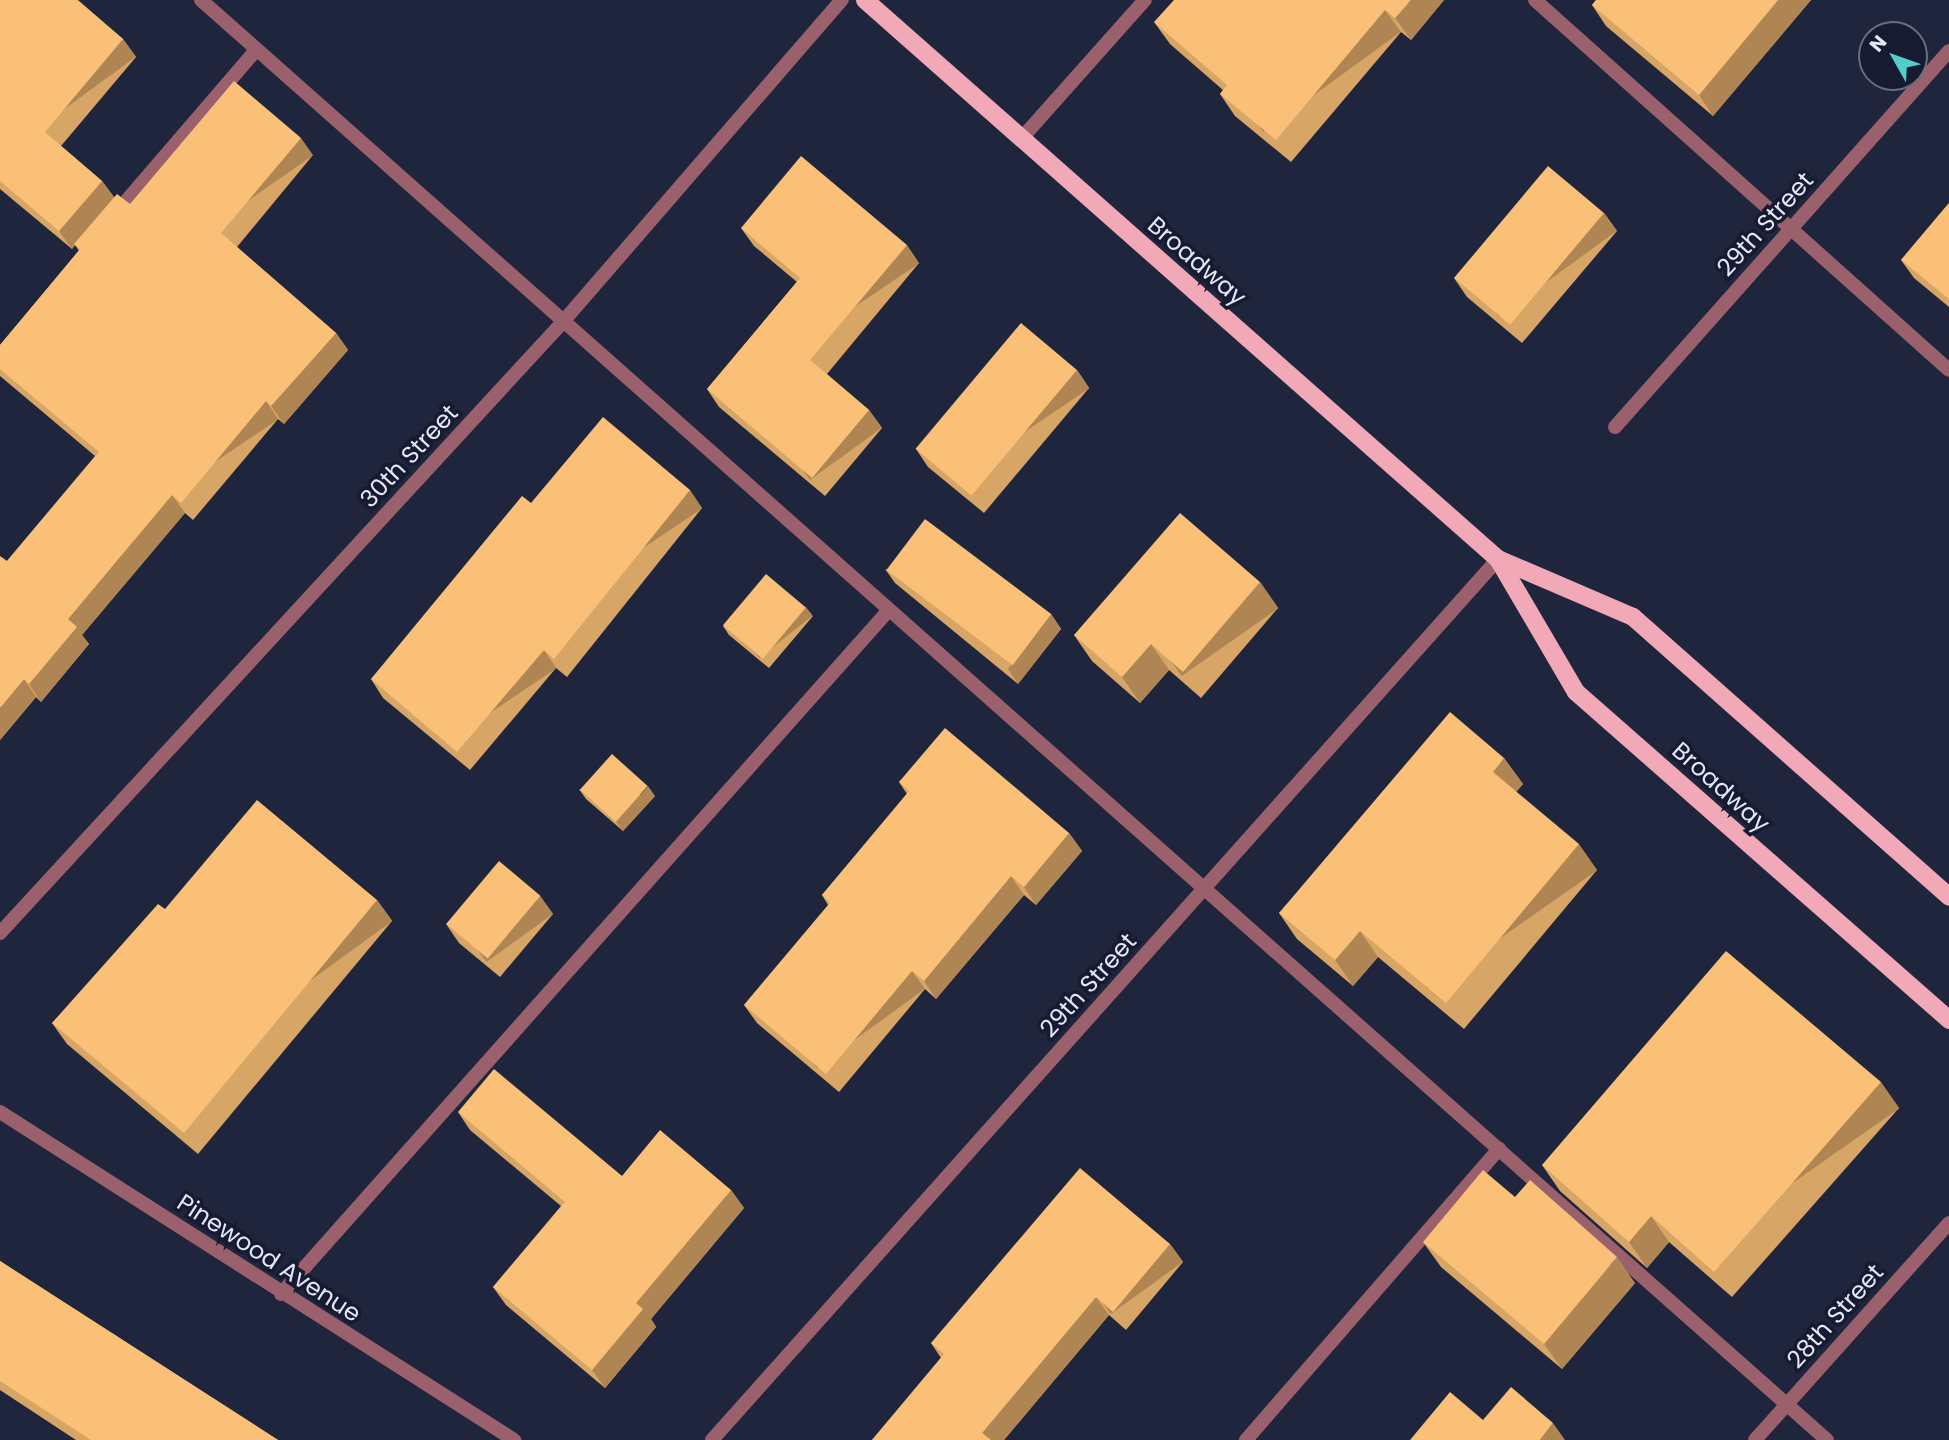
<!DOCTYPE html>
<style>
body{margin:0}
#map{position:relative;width:1949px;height:1440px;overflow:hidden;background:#1f253c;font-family:Poppins,sans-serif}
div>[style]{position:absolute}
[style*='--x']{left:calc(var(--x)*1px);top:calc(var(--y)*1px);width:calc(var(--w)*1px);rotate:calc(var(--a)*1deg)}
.service>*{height:14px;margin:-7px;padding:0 7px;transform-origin:7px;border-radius:7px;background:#9a606c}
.minor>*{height:14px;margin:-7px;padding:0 7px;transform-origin:7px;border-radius:7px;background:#9a606c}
.primary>*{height:18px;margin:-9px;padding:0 9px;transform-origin:9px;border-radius:9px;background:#f2a9b7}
.wall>*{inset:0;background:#d7a566}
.shaded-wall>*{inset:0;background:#af8653;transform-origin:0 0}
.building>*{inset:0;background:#fac077;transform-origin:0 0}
span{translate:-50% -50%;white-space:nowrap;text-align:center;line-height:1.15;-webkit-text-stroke:7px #161b32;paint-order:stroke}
.street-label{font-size:24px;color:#e3e7f7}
.north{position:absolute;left:1858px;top:21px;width:70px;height:70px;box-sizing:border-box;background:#161b32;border:2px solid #686d81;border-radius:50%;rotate:310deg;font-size:19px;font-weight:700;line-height:28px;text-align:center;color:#e3e7f7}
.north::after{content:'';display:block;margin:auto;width:24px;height:32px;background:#53cdca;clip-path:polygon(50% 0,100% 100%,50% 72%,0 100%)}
</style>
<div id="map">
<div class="service">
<div style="--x:201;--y:0;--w:2172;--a:41.53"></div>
<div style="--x:1535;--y:0;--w:555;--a:41.79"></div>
<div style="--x:1021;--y:139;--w:186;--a:-48.3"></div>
<div style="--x:115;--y:214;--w:216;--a:-49.3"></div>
<div style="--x:281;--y:1294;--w:914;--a:-48.37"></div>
<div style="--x:1246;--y:1440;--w:386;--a:-49"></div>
</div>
<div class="minor">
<div style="--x:1615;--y:427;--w:503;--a:-48.39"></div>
<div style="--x:0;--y:933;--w:828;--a:-47.35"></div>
<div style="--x:561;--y:324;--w:429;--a:-49.1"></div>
<div style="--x:0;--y:1112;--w:610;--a:32.54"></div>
<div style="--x:712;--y:1440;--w:1181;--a:-48.26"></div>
<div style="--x:1755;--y:1440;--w:291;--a:-48.2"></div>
</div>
<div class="primary">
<div style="--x:865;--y:0;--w:844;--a:41.45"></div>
<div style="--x:1498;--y:559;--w:154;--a:59.6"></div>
<div style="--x:1576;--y:692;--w:497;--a:41.3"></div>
<div style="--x:1498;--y:559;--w:147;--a:23.2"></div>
<div style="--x:1633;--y:617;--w:422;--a:41.5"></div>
</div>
<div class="wall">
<div style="clip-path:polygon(0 0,78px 0,123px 39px,136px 57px,61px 146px,102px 181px,114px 197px,130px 204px,313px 155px,237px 247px,336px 333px,348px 350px,284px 424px,278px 419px,193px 520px,185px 513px,82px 635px,89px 644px,41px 702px,36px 697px,0 740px,7px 561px,95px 456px,0 376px,0 345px,79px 251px,75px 245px,72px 249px,0 189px)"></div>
<div style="clip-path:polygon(1444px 0,1411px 40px,1401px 32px,1291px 162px,1235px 116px,1220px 94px,1223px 90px,1170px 44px,1154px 22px)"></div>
<div style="clip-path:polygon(1596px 0,1811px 0,1713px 116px,1606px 26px,1592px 5px)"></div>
<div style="clip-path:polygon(1949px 203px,1949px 307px,1914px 278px,1901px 260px)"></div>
<div style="clip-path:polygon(1604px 213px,1617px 231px,1522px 343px,1467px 297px,1454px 278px)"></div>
<div style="clip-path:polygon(741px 228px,919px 263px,827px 374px,869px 410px,882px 428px,825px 496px,719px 407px,707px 389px,797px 282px,754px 246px)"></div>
<div style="clip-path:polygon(1077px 370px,1089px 388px,984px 513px,928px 467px,916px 449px)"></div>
<div style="clip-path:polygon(531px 503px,702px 508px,567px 677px,556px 668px,470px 770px,383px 698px,371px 679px)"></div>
<div style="clip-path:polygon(885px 569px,1051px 614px,1061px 629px,1018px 684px,895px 583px)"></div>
<div style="clip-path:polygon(1260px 582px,1278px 608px,1201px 698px,1169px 670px,1140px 703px,1092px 661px,1074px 635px)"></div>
<div style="clip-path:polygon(813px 616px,769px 668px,729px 635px,723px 626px)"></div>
<div style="clip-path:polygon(1504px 758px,1523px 784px,1516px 792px,1597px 870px,1464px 1029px,1378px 957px,1353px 986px,1297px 939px,1279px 913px)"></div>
<div style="clip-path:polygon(899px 782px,1069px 833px,1082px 851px,1036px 905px,1024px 895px,936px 999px,925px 989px,839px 1092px,757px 1023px,744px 1005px,828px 905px,822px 895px,907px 794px)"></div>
<div style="clip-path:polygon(579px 789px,655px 796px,623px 831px,586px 799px)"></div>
<div style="clip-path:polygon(540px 896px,553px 914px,500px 977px,459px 943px,446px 924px)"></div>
<div style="clip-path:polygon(377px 900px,392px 921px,198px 1154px,67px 1044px,52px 1023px,165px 909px)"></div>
<div style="clip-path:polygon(1899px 1108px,1732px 1297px,1669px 1242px,1647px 1268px,1560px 1191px,1542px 1165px)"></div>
<div style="clip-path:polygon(458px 1112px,622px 1176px,731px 1190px,744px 1208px,651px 1319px,656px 1327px,605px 1388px,506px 1305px,493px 1287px,561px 1206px,470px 1130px)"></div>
<div style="clip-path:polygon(1515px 1197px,1635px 1283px,1562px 1369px,1441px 1267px,1423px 1242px)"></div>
<div style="clip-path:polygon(1170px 1244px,1183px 1262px,1126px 1330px,1109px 1315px,1004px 1440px,872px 1440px,941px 1358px,931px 1343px)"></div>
<div style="clip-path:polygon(0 1261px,278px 1440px,76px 1440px,0 1390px)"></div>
</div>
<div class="shaded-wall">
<div style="clip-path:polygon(1411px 0,1444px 0,1411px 40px,1395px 18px)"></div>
<div style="clip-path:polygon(1778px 0,1811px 0,1713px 116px,1699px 95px)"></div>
<div style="left:1385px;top:10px;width:27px;height:170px;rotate:54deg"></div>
<div style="left:123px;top:39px;width:22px;height:121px;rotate:54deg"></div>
<div style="left:301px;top:138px;width:21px;height:124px;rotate:55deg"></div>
<div style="clip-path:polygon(102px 181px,115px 199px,72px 249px,59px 231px)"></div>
<div style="left:1604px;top:213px;width:22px;height:146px;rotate:54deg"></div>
<div style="left:907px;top:245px;width:22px;height:150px;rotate:56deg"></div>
<div style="clip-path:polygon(336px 333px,348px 350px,284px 424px,271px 406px)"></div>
<div style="left:1077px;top:370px;width:22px;height:164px;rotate:56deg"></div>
<div style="left:266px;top:401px;width:22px;height:133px;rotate:56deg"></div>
<div style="left:869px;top:410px;width:22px;height:89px;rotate:54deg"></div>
<div style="left:690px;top:490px;width:22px;height:217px;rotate:56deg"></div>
<div style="clip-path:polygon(172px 495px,185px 513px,82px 635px,89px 644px,41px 702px,29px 684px,68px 619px)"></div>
<div style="left:1260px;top:582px;width:32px;height:118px;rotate:55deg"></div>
<div style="left:806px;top:607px;width:11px;height:68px;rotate:52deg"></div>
<div style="clip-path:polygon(1051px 614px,1061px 629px,1018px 684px,1008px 669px)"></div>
<div style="clip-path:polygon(1151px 644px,1169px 670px,1140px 703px,1122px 677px)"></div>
<div style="left:544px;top:650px;width:22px;height:134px;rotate:56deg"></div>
<div style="clip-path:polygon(24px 679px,36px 697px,0 740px,0 708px)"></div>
<div style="clip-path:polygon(1504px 758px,1523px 784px,1511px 798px,1493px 772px)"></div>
<div style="clip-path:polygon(648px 786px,655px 796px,623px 831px,616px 822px)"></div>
<div style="clip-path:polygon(1069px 833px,1082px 851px,1036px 905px,1024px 887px)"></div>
<div style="left:1579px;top:844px;width:32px;height:207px;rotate:55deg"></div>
<div style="clip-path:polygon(1011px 876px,1024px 895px,936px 999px,924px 981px)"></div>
<div style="left:540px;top:896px;width:22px;height:82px;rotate:54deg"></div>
<div style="left:377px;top:900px;width:26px;height:303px;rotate:54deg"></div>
<div style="clip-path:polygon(1360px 931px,1378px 957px,1353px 986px,1335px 960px)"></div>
<div style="left:912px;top:971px;width:22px;height:134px;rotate:54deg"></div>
<div style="left:1881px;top:1082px;width:32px;height:253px;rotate:55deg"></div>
<div style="clip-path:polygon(731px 1190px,744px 1208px,651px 1319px,656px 1327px,605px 1388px,592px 1370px,636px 1303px)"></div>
<div style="clip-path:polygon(1651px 1216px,1669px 1242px,1647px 1268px,1629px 1242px)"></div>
<div style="left:1170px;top:1244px;width:22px;height:89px;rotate:54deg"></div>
<div style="clip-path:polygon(1617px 1257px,1635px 1283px,1562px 1369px,1544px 1344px)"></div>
<div style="clip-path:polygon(1096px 1297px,1109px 1315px,1004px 1440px,987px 1440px,982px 1433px)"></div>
<div style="clip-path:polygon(1553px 1423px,1565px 1440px,1540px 1440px)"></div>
</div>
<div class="building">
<div style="clip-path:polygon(0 0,77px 0,123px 39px,45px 132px,102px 181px,59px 231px,0 181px)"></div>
<div style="clip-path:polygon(1174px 0,1411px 0,1395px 18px,1385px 10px,1276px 140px,1220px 94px,1227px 85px,1154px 22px)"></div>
<div style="clip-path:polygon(1596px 0,1778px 0,1699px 95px,1592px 5px)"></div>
<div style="clip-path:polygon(234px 81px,301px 138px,221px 233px,336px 333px,271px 406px,266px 401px,181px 503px,172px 495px,68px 619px,77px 627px,29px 684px,24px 679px,0 708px,0 556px,7px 561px,99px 452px,0 369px,0 345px,80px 249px,74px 244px,117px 194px,130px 204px)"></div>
<div style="clip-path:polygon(801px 156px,907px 245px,810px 360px,869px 410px,812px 478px,707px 389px,800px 278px,741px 228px)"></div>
<div style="left:1548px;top:166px;width:73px;height:146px;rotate:40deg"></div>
<div style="clip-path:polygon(1949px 203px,1949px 299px,1901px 260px)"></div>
<div style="left:1021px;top:323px;width:73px;height:164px;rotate:40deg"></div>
<div style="clip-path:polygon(603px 417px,690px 490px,554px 659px,544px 650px,457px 752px,371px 679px,522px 496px,531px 503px)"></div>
<div style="clip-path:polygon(1180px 513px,1260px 582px,1183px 672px,1151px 644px,1122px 677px,1074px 635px)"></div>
<div style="left:925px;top:519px;width:158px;height:64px;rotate:37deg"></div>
<div style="left:766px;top:574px;width:52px;height:67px;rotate:40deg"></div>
<div style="clip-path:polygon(1450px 712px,1504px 758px,1493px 772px,1579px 844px,1446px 1003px,1360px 931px,1335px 960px,1279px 913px)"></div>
<div style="clip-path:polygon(945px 728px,1069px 833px,1024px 887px,1011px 876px,924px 981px,912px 971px,826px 1074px,744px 1005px,830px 903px,822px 895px,909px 791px,899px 782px)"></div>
<div style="left:612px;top:754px;width:48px;height:48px;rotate:42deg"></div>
<div style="clip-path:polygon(257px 800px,377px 900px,184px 1133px,52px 1023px,158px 904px,165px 909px)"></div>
<div style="left:499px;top:861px;width:54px;height:82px;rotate:40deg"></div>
<div style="clip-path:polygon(1726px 951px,1881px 1082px,1714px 1272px,1651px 1216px,1629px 1242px,1542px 1165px)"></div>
<div style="clip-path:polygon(494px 1069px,622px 1176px,660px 1130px,731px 1190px,636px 1303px,643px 1309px,592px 1370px,493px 1287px,565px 1202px,458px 1112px)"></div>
<div style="clip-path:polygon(1080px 1168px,1170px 1244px,1113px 1312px,1096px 1297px,982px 1433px,991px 1440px,872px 1440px,944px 1354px,931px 1343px)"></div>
<div style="clip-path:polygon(1483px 1170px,1515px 1197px,1530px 1180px,1617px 1257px,1544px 1344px,1423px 1242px)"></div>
<div style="clip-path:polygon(0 1261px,278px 1440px,91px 1440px,0 1381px)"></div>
<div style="clip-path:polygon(1511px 1387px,1553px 1423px,1540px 1440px,1410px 1440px,1450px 1392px,1483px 1420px)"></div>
</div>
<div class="street-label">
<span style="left:1765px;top:224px;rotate:-48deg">29th Street</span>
<span style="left:1197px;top:261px;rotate:41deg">Broadway</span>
<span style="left:409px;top:456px;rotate:-47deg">30th Street</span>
<span style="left:1721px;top:787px;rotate:42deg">Broadway</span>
<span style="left:1088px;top:985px;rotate:-48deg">29th Street</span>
<span style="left:269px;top:1258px;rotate:33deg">Pinewood Avenue</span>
<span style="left:1835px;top:1316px;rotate:-48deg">28th Street</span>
</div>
<div class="north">N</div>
</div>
